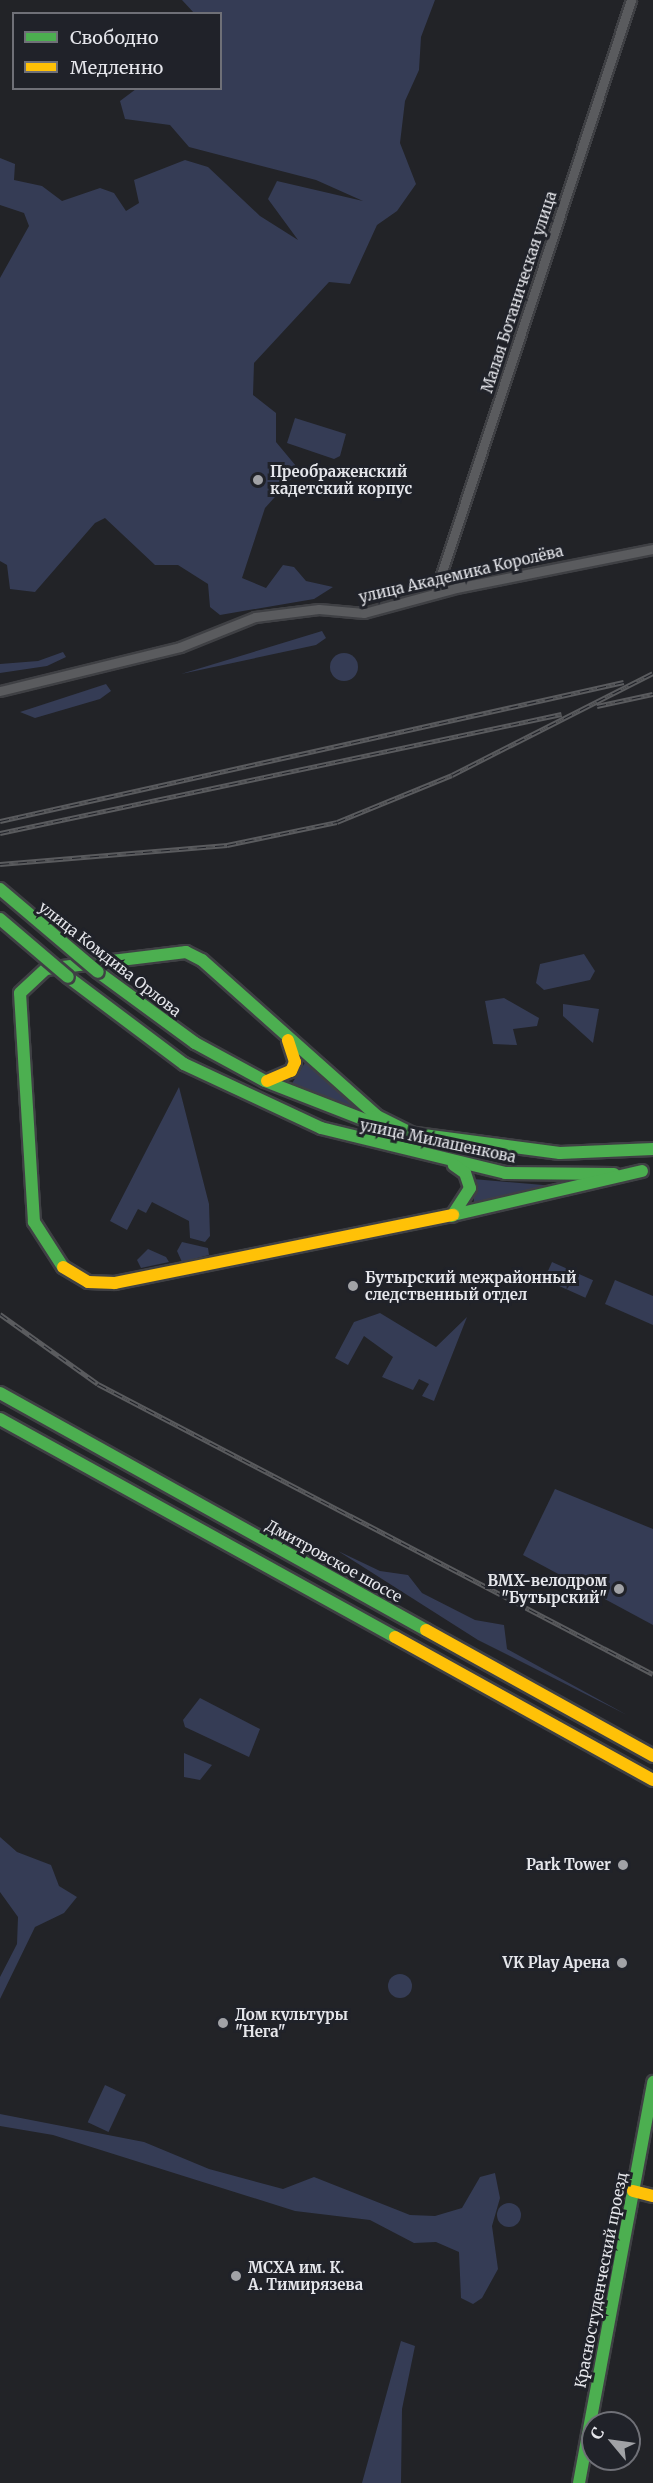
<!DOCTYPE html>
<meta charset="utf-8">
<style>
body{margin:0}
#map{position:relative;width:653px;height:2483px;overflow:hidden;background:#222327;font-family:Merriweather,serif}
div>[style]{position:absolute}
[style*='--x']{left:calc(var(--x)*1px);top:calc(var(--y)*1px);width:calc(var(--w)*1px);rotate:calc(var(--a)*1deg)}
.green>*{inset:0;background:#353c55;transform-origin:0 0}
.round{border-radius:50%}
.roads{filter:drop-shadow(2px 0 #3f4044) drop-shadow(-2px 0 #3f4044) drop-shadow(0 2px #3f4044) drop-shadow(0 -2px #3f4044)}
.street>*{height:9px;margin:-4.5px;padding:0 4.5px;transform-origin:4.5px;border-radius:4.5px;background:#5a5b5e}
.fast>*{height:12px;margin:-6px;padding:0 6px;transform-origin:6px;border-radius:6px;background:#4caf50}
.slow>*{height:12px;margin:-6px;padding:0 6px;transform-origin:6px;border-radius:6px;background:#ffc107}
.rail>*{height:5px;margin-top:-2.5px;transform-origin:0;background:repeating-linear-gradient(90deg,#202229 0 9px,#5a5b5e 0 18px);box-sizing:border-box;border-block:2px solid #5a5b5e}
.bridges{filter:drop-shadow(2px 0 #3f4044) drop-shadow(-2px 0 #3f4044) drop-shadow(0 2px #3f4044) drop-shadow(0 -2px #3f4044)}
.fast-bridge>*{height:12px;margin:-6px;padding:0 6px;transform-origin:6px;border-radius:6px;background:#4caf50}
.dots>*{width:16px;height:16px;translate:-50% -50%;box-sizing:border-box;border:3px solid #202229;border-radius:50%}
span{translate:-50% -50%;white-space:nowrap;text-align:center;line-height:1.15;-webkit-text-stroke:6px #202229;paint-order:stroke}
.street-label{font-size:15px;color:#e5e6eb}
.poi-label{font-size:15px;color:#e5e6eb;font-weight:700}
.left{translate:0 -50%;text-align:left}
.right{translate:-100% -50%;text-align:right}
.legend{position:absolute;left:12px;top:12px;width:210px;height:78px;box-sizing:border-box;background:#202229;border:2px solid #6f7077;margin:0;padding:8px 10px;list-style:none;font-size:18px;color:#e5e6eb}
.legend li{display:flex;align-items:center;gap:12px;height:30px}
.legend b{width:30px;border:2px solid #6f7077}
.north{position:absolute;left:581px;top:2411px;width:60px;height:60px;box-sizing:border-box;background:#202229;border:2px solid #6f7077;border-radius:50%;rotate:299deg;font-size:16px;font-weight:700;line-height:24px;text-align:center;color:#e5e6eb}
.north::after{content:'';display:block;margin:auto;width:21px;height:27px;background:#a1a2a6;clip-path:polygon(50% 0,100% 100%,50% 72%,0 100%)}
</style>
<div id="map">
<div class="green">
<div style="clip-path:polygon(182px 0,435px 0,421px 37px,419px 70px,405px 101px,400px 143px,416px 184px,397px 211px,377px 225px,350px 284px,329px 282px,254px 363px,253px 395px,276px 413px,276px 442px,296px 466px,292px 478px,265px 508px,242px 578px,266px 588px,283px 565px,294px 567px,306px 581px,333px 587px,314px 599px,220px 615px,210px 607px,208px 584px,178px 565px,155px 565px,105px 518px,95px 523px,35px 592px,10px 589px,7px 565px,0 561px,0 278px,29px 226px,24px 213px,0 205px,0 158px,15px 164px,14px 180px,42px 186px,62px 201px,100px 188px,114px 193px,126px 211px,139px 203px,134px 180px,185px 160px,208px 167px,260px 216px,298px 240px,268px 199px,277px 181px,363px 201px,316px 180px,189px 147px,170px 125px,125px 119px,120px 101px,136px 89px,220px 88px,220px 14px,194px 13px)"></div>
<div style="clip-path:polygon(295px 418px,346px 434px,340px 456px,334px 459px,287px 443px)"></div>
<div style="clip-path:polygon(322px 631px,326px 638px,316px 645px,181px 674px)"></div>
<div style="clip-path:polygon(63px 652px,66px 657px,47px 666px,0 673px,0 664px,38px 661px)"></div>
<div class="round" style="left:330px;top:653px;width:28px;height:28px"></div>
<div style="clip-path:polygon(106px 684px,111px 691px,100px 699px,35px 718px,20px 712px)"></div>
<div style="clip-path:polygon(584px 954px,595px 971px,590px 980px,544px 990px,536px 983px,540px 964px)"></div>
<div style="clip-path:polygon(504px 998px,539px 1018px,537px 1026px,513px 1029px,517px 1045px,493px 1044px,485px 1001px)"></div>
<div style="clip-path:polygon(563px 1004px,599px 1009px,593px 1043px,563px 1016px)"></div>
<div style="clip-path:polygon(306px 1061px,364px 1111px,291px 1085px)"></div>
<div style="clip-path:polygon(179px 1087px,209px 1204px,210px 1236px,205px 1242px,190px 1238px,189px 1221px,152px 1202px,146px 1213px,138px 1209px,127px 1230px,110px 1221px)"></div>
<div style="clip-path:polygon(473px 1179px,555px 1186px,474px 1204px)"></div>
<div style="clip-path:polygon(182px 1242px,208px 1248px,209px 1255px,182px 1262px,177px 1251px)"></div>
<div style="clip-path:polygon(148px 1249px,166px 1257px,169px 1262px,141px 1268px,137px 1260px)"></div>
<div style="left:552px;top:1262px;width:45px;height:19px;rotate:24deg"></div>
<div style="clip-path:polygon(615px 1280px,653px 1296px,653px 1325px,605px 1304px)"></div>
<div style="clip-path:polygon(380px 1313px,436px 1347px,467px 1317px,434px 1401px,422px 1396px,429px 1384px,419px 1379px,413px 1390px,382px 1377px,393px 1357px,364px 1336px,348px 1365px,335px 1358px,354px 1322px)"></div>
<div style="clip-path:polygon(555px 1489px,653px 1529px,653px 1625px,523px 1555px)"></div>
<div style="clip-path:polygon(338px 1551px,380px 1571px,408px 1575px,422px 1593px,475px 1620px,504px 1625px,507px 1649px,627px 1715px,478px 1640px)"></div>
<div style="clip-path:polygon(200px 1698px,260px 1729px,249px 1757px,185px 1727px,183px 1720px)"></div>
<div style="clip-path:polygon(184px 1753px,212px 1765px,200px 1780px,184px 1777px)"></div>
<div style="clip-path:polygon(0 1837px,17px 1852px,51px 1865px,59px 1886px,77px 1897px,64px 1913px,35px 1927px,0 1999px,0 1977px,17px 1944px,18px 1917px,0 1892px)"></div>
<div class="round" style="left:388px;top:1974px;width:24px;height:24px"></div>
<div style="left:105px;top:2085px;width:23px;height:41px;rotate:25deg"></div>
<div style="clip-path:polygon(0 2114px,144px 2142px,209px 2169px,283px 2189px,314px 2177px,410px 2215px,435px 2216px,462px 2208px,480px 2177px,495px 2173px,500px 2198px,492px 2226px,498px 2269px,482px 2298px,473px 2304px,461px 2298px,459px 2252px,436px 2242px,414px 2243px,370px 2220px,295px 2211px,53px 2135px,0 2126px)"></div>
<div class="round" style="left:497px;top:2203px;width:24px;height:24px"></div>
<div style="clip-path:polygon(401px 2341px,415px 2346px,402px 2409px,401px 2483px,362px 2483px)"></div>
</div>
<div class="roads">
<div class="street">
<div style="--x:435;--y:593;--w:625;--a:-71.71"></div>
<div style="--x:0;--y:691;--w:185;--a:-13.7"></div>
<div style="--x:180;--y:647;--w:81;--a:-21.8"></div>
<div style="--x:255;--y:617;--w:64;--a:-7.1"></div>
<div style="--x:319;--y:609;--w:45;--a:5.1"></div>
<div style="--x:364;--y:613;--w:95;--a:-15.2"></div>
<div style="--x:456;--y:588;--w:201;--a:-11.2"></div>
</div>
<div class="fast">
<div style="--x:98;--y:972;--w:120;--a:36.2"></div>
<div style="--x:195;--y:1043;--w:80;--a:28.5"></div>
<div style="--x:265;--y:1081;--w:132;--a:21.3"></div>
<div style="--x:68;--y:977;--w:145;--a:36.9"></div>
<div style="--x:184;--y:1064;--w:151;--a:25"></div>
<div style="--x:321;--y:1128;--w:189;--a:13.7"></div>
<div style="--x:505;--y:1173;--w:109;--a:0.5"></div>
<div style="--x:408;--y:1133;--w:153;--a:7.5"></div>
<div style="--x:560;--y:1153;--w:93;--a:-2.5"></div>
<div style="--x:453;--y:1215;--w:194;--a:-13.1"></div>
<div style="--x:452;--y:1216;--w:33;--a:-57"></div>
<div style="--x:470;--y:1188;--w:16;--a:-108"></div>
<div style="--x:465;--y:1173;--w:14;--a:-144"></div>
<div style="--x:63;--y:1267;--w:54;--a:-122.8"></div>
<div style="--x:34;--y:1222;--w:229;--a:-93.5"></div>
<div style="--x:20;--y:993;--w:35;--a:-43"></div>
<div style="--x:46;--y:969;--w:141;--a:-6.9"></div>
<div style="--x:186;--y:952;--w:18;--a:27"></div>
<div style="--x:202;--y:960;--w:234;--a:41.7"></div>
<div style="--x:377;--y:1116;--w:42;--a:26.6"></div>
<div style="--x:0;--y:1393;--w:487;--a:29.1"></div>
<div style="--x:0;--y:1419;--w:451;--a:28.9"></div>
<div style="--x:579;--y:2483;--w:408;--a:-79.5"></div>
</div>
<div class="slow">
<div style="--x:267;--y:1081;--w:26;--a:-23"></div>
<div style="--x:291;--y:1071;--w:10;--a:-66"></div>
<div style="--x:295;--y:1062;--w:23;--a:-108"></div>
<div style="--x:63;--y:1267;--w:29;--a:31"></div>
<div style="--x:88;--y:1282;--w:27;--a:2"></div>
<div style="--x:115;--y:1283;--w:345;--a:-11.4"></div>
<div style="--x:426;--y:1630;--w:260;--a:29"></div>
<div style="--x:395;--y:1637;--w:295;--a:29"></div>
<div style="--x:633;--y:2191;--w:21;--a:14"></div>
</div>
</div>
<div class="rail">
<div style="--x:597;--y:706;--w:57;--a:-12.1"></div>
<div style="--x:0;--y:821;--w:639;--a:-12.56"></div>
<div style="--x:0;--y:833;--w:574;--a:-11.96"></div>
<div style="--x:0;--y:864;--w:228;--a:-4.8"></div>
<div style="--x:227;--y:845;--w:112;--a:-11.8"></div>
<div style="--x:337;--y:822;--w:124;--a:-22.2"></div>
<div style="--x:452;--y:775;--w:225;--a:-26.9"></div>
<div style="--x:0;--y:1314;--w:120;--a:35.5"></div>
<div style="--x:98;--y:1384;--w:626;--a:27.59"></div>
</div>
<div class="bridges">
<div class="fast-bridge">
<div style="--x:0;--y:889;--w:128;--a:40.3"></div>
<div style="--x:0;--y:919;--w:89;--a:40.5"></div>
</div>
</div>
<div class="dots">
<div style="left:258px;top:480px;background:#a1a2a6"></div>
<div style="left:353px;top:1286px;background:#a1a2a6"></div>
<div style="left:619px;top:1589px;background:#a1a2a6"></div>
<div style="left:623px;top:1865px;background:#a1a2a6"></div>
<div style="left:622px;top:1963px;background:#a1a2a6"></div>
<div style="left:223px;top:2023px;background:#a1a2a6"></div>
<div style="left:236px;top:2276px;background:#a1a2a6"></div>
</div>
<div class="street-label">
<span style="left:519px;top:292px;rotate:-72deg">Малая Ботаническая улица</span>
<span style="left:461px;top:574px;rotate:-13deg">улица Академика Королёва</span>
<span style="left:110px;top:959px;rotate:38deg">улица Комдива Орлова</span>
<span style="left:438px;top:1141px;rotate:12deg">улица Милашенкова</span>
<span style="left:334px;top:1561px;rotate:29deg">Дмитровское шоссе</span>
<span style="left:601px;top:2280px;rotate:-79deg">Красностуденческий проезд</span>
</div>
<div class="poi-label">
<span class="left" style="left:270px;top:480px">Преображенский<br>кадетский корпус</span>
<span class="left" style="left:365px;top:1286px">Бутырский межрайонный<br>следственный отдел</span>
<span class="right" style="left:607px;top:1589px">BMX-велодром<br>"Бутырский"</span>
<span class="right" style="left:611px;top:1865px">Park Tower</span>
<span class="right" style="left:610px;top:1963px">VK Play Арена</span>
<span class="left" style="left:235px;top:2023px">Дом культуры<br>"Нега"</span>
<span class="left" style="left:248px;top:2276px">МСХА им. К.<br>А. Тимирязева</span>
</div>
<ul class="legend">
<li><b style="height:8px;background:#4caf50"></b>Свободно</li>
<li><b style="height:8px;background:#ffc107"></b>Медленно</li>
</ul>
<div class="north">С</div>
</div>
